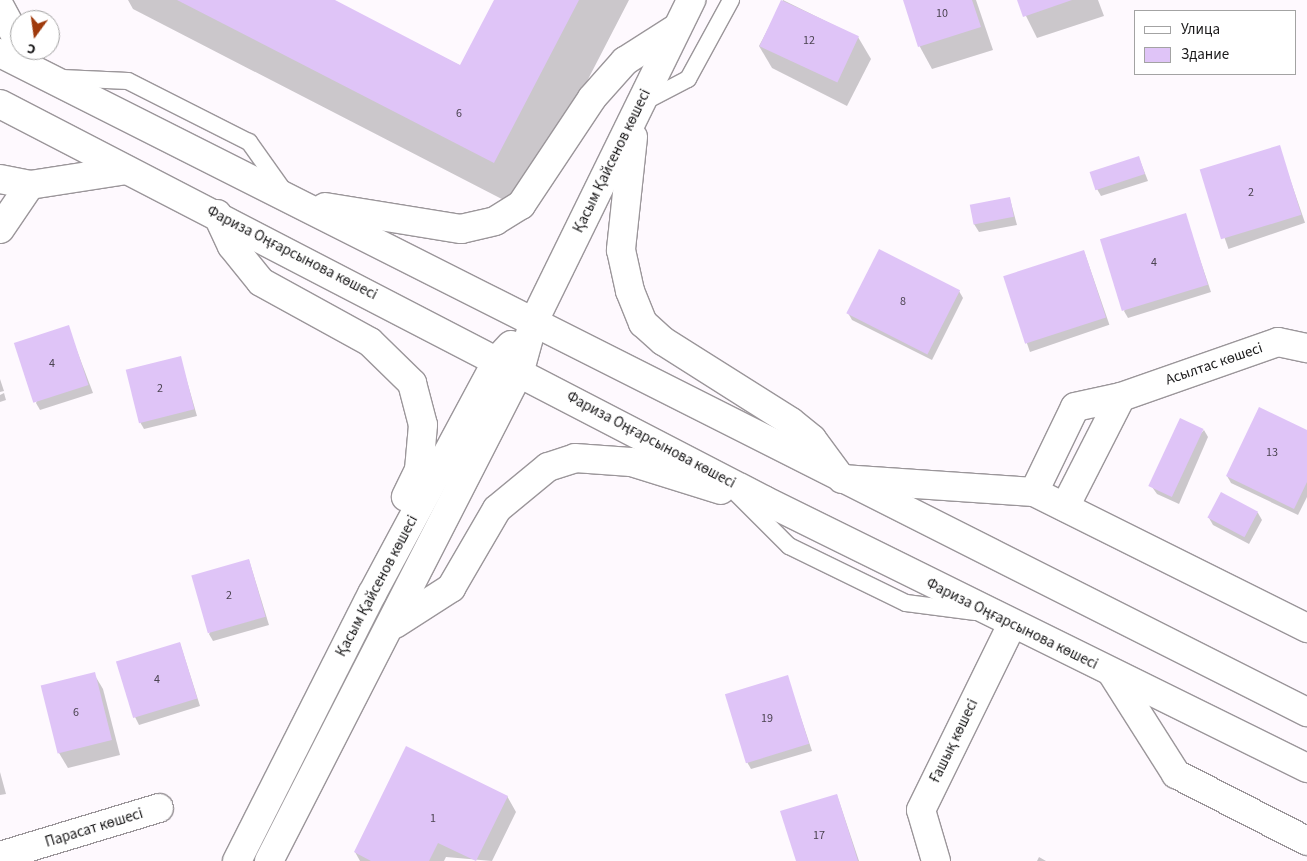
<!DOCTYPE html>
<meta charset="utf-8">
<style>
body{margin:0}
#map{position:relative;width:1307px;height:861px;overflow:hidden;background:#fef9fe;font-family:"Source Sans 3",sans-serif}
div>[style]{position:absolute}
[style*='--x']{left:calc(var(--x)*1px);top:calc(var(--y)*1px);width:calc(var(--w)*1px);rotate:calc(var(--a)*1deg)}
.shadow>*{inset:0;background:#0003;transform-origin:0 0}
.building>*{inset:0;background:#dfc4f7;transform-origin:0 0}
.roads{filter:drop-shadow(1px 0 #9b969a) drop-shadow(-1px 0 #9b969a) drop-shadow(0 1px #9b969a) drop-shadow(0 -1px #9b969a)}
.service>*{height:16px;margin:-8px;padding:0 8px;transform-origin:8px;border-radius:8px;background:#fff}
.minor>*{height:28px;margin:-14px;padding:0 14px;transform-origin:14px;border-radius:14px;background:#fff}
.tertiary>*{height:28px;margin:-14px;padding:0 14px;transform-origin:14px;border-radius:14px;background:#fff}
span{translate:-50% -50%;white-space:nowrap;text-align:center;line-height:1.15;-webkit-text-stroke:4px #fff;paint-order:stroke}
.number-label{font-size:12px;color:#4b4451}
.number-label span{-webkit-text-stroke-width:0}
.street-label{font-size:15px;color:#1a191a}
.legend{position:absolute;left:1134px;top:10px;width:162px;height:65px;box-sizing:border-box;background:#fff;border:1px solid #a3a3a3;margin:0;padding:6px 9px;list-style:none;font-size:15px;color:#1a191a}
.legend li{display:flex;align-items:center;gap:10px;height:25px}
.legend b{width:25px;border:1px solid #a3a3a3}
.north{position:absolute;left:10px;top:10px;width:50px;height:50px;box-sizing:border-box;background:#fff;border:1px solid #a3a3a3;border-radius:50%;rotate:194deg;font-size:14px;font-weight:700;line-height:20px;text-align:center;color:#1a191a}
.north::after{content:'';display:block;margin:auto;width:18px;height:22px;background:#9f3a0c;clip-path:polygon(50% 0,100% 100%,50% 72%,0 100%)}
</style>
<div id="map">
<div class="shadow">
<div style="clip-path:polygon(128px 0,332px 0,461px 66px,495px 0,629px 0,521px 209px,133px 9px)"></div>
<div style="clip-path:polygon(783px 0,858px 37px,871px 59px,847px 106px,772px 68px,759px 46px)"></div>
<div style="clip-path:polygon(905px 0,976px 0,993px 50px,932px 69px,920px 47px)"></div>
<div style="clip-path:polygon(1018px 0,1098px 0,1104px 16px,1037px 38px)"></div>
<div style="left:1279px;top:147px;width:80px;height:81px;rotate:71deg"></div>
<div style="clip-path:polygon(1139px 158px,1148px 181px,1101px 196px,1097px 189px)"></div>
<div style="clip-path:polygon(1010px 199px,1017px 225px,979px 232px,974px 224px)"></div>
<div style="clip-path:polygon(1185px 215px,1211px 292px,1128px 318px,1124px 311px)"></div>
<div style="left:1084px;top:251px;width:78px;height:84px;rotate:71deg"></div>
<div style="clip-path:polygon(959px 291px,963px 298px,932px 360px,852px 320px,848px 313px)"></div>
<div style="clip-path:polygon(68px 327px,93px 393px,40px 410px,36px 403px)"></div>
<div style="clip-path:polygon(180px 357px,197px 416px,144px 429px,140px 422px)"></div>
<div style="clip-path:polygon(0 379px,4px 391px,0 392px)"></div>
<div style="clip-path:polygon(4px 393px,6px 400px,0 402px,0 395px)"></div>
<div style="clip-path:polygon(1204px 430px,1208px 437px,1179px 504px,1157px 494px,1152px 487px)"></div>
<div style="clip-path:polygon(1307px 432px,1307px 497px,1298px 515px,1231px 483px,1227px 476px)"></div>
<div style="clip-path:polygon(1222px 494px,1258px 513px,1262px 520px,1249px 544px,1213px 525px,1209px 518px)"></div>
<div style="clip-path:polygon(249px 560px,269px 625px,213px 641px,209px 634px)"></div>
<div style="clip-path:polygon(180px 643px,200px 706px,139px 725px,135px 717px)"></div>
<div style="clip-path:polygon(94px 674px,103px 689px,120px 755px,68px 768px,59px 753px,43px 687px)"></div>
<div style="clip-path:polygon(787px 676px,812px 751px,751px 769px,747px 762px)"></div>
<div style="clip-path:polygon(0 772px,6px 794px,0 795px)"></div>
<div style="clip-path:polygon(837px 795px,859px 861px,797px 861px)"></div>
<div style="clip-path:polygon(507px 796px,516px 812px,492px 861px,446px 857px,444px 861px,360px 861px,355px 852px)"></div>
<div style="clip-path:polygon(1039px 857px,1046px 861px,1037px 861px)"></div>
</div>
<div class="building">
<div style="clip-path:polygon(177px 0,335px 0,460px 65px,494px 0,579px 0,494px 163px)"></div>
<div style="left:781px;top:0;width:86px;height:51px;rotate:25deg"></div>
<div style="clip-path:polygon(903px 0,972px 0,981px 27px,918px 47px)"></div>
<div style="clip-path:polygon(1017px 0,1072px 0,1023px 17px)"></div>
<div style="left:1280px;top:145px;width:73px;height:84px;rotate:73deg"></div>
<div style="left:1139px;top:156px;width:19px;height:52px;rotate:72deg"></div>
<div style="left:1010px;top:197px;width:20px;height:41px;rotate:79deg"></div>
<div style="left:1186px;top:213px;width:75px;height:90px;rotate:73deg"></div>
<div style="left:879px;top:249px;width:91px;height:72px;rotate:27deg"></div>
<div style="left:1084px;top:250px;width:71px;height:85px;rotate:72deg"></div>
<div style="left:69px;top:325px;width:63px;height:58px;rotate:72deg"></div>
<div style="left:181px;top:356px;width:55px;height:57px;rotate:76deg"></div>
<div style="clip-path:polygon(1259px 407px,1307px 430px,1307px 482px,1294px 509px,1226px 476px)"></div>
<div style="left:1180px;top:418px;width:26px;height:75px;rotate:25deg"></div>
<div style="left:1221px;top:492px;width:42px;height:29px;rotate:28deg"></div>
<div style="left:249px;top:559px;width:60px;height:60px;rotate:74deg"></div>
<div style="left:180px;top:642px;width:59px;height:67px;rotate:73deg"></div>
<div style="left:95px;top:672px;width:70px;height:56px;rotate:76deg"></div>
<div style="left:788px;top:675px;width:72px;height:66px;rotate:73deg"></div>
<div style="clip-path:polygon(406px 746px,508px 796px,476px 861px,438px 843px,429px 861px,371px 861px,354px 852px)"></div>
<div style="clip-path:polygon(837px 794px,858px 861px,796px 861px,780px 811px)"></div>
</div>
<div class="roads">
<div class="service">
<div style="--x:62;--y:78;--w:66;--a:2.6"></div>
<div style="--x:128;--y:81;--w:136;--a:26.8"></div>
<div style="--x:249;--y:142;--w:64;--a:54.6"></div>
<div style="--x:642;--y:103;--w:52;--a:-27.6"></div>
<div style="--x:688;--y:79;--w:90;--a:-61.4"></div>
<div style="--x:737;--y:494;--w:74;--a:45"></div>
<div style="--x:789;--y:546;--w:130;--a:26"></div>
<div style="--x:906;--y:603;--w:70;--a:7.4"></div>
</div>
<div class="minor">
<div style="--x:0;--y:7;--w:42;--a:61.6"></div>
<div style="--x:0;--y:179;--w:31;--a:11"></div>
<div style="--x:30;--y:185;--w:98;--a:-8.8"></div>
<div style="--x:0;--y:229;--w:53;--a:-55.7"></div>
<div style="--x:842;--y:479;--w:192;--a:3.9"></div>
<div style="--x:1034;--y:492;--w:305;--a:26.5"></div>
<div style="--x:1034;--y:492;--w:94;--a:-64.2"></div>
<div style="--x:1075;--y:407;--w:47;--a:-12.3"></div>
<div style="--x:1121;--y:397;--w:166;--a:-19.3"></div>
<div style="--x:1278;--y:342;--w:30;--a:12"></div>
<div style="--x:1065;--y:507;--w:123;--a:-63"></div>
<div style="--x:1112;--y:673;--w:120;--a:57.6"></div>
<div style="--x:1176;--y:774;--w:147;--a:27.1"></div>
<div style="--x:0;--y:856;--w:166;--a:-16.8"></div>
<div style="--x:936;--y:861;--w:53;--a:-106.4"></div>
<div style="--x:921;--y:810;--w:207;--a:-63.9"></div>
</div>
<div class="tertiary">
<div style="--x:0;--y:53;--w:1464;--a:26.76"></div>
<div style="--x:0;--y:104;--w:861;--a:27.4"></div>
<div style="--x:764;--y:500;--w:606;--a:26.27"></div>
<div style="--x:633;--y:137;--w:114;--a:96.1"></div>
<div style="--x:621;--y:250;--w:42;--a:77.6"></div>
<div style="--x:630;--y:291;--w:35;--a:68"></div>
<div style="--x:643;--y:323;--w:27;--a:42"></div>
<div style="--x:663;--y:341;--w:151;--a:32.3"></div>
<div style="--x:791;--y:422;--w:27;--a:39"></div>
<div style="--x:812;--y:439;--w:42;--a:53.7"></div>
<div style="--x:325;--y:207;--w:138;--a:9.2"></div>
<div style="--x:461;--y:229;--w:35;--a:-13"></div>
<div style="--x:495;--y:221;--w:31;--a:-32"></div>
<div style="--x:521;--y:205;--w:128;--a:-56.4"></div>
<div style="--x:592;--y:98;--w:50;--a:-48.3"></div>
<div style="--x:625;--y:61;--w:59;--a:-32.6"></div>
<div style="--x:217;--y:214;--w:35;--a:65"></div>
<div style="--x:232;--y:246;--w:46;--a:51.1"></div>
<div style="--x:261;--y:282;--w:124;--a:28.8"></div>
<div style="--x:370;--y:342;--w:59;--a:44.3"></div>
<div style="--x:412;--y:383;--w:43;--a:75.3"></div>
<div style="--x:423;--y:425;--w:45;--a:95.1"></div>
<div style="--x:419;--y:470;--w:30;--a:116"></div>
<div style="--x:395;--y:624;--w:67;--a:-32.7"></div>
<div style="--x:451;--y:588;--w:91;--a:-59.8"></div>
<div style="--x:497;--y:509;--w:66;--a:-39.5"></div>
<div style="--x:548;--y:467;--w:28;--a:-18"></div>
<div style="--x:575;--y:458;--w:56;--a:4.1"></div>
<div style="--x:631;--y:462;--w:94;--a:17.3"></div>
<div style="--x:237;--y:861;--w:299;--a:-63.2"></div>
<div style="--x:372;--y:594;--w:267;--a:-61.8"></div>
<div style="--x:498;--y:359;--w:19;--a:-47"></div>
<div style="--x:269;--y:861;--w:551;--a:-62.92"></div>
<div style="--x:520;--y:370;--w:49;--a:-74.5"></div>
<div style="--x:533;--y:323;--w:360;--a:-63.9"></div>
</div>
</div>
<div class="number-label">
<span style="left:942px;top:14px">10</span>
<span style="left:809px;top:41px">12</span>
<span style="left:459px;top:114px">6</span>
<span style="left:1251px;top:193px">2</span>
<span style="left:1154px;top:263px">4</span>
<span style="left:903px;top:302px">8</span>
<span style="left:52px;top:364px">4</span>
<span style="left:160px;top:389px">2</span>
<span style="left:1272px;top:453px">13</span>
<span style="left:229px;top:596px">2</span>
<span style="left:157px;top:680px">4</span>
<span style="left:76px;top:713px">6</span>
<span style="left:767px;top:719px">19</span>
<span style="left:433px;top:819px">1</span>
<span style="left:819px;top:836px">17</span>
</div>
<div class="street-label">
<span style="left:612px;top:161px;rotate:-64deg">Қасым Қайсенов көшесі</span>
<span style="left:292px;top:253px;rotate:27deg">Фариза Оңғарсынова көшесі</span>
<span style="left:1214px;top:364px;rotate:-19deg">Асылтас көшесі</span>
<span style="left:651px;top:440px;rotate:28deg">Фариза Оңғарсынова көшесі</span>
<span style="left:377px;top:586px;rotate:-62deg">Қасым Қайсенов көшесі</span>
<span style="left:1012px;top:624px;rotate:26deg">Фариза Оңғарсынова көшесі</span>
<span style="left:954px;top:741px;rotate:-64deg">Ғашық көшесі</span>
<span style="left:94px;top:828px;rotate:-17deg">Парасат көшесі</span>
</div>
<ul class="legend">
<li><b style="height:6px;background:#fff"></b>Улица</li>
<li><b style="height:14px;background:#dfc4f7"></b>Здание</li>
</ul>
<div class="north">С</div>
</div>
